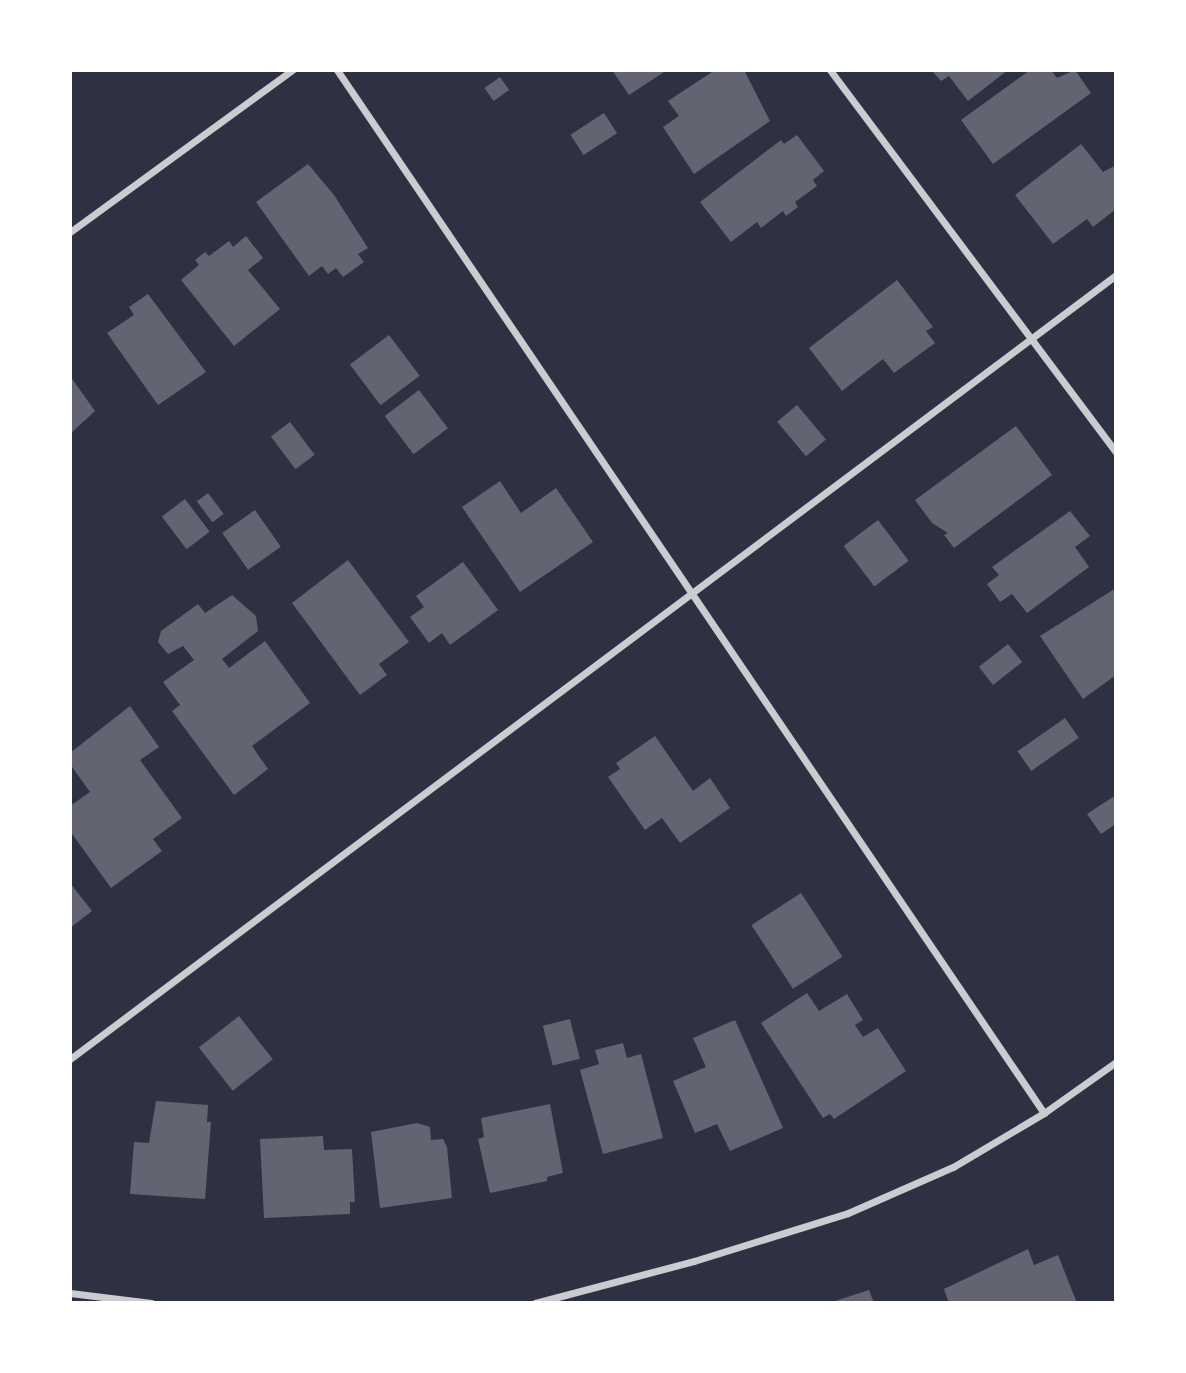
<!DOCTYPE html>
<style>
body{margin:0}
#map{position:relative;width:1186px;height:1373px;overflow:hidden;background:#2d3142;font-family:Helvetica,sans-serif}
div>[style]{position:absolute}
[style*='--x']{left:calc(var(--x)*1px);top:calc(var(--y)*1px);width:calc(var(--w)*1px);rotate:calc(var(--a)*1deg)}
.building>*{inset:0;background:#626471;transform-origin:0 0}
.minor>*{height:7px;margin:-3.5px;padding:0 3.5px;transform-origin:3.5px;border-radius:3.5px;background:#caccd0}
span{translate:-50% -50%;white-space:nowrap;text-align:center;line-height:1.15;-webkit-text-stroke:7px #fff;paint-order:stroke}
.frame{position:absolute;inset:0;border:72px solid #fff;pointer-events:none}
</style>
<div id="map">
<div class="building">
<div style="clip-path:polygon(612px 70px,667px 70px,629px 95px)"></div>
<div style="clip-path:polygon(715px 70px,744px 70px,770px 121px,694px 174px,663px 127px,679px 116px,668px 101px)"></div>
<div style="clip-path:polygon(931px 70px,1008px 70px,968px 101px,949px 76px,941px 81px)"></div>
<div style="clip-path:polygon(1030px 70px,1051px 70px,1057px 78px,1075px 70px,1091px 93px,993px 164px,961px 120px)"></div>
<div style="left:500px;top:77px;width:16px;height:19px;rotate:55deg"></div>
<div style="left:604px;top:113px;width:24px;height:40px;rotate:57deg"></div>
<div style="clip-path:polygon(797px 135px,824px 171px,813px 180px,817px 186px,795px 202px,798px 207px,786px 216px,783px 211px,761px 228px,757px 222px,731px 242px,700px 202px,781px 140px,784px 144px)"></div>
<div style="clip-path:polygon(1081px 144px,1103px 172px,1116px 165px,1116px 209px,1093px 227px,1087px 219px,1053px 244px,1015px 195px)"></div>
<div style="clip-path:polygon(308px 164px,334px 195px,368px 248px,358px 254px,364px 262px,343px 277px,336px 268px,328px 274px,322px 266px,309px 276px,256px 202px)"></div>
<div style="clip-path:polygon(246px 236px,263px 258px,248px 270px,280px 309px,234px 346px,181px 280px,199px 265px,195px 260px,205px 252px,209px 256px,229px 241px,233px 247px)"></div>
<div style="clip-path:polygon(897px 280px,933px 327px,926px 331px,935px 343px,894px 373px,883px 359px,842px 391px,809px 348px)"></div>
<div style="clip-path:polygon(148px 294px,206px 372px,158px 405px,107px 333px,134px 315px,129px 307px)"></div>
<div style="left:389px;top:335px;width:51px;height:49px;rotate:53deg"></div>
<div style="clip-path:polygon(70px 376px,95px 411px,70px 434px)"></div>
<div style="left:419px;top:390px;width:48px;height:43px;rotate:53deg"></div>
<div style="left:797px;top:405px;width:45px;height:26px;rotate:50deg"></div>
<div style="left:290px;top:422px;width:41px;height:24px;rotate:53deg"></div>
<div style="clip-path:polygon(1016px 426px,1052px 475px,954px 548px,944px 535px,948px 533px,932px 523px,915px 500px)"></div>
<div style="clip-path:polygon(500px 481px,521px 513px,556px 488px,593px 542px,520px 592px,462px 507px)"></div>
<div style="left:208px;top:493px;width:26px;height:14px;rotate:53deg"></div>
<div style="left:185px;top:499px;width:41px;height:29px;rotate:53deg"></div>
<div style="left:255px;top:510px;width:45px;height:40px;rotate:55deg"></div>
<div style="clip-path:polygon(1070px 511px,1090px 536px,1075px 547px,1089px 567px,1027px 613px,1012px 594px,1000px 602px,987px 584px,999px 575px,992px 567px)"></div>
<div style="left:878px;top:520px;width:51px;height:43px;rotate:53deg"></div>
<div style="clip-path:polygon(348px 560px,409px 642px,379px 664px,387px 675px,360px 695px,292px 603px)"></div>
<div style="clip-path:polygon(463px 562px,498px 610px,450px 645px,442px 633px,429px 643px,410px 617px,424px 607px,416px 596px)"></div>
<div style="clip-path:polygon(1116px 588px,1116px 675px,1083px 699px,1040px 636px)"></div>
<div style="clip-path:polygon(232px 595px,256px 616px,258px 631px,222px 659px,229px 668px,265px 641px,310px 703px,252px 746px,268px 769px,234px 795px,172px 711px,180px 705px,163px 682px,194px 660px,183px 646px,168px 654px,158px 642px,161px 631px,198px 604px,205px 613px)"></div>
<div style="left:1008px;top:644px;width:23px;height:37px;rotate:52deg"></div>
<div style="clip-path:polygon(130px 706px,159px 747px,140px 760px,182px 818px,153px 839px,162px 851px,111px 888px,70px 831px,70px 806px,90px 792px,70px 764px,70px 753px)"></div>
<div style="left:1065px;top:718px;width:24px;height:58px;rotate:55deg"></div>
<div style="clip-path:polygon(655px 736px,693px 791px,710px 778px,730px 808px,680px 843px,662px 818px,645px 830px,608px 777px,620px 769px,616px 763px)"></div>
<div style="clip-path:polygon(1116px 795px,1116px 824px,1101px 834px,1087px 814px)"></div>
<div style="clip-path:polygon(70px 883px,92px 911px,70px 928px)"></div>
<div style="left:801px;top:893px;width:76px;height:59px;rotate:57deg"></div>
<div style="clip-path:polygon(807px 993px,819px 1011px,847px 994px,863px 1020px,855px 1025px,863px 1037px,878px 1028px,906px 1071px,834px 1119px,830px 1114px,823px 1118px,761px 1023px)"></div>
<div style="left:239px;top:1016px;width:55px;height:51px;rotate:52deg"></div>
<div style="left:570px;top:1019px;width:41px;height:28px;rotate:76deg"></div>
<div style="clip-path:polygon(735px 1020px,783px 1128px,730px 1151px,717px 1124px,695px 1133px,673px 1081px,706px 1067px,693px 1038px)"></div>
<div style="clip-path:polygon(623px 1043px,627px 1058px,641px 1054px,663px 1138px,603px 1154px,580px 1070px,599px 1064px,595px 1050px)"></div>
<div style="clip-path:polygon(156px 1101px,208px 1105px,207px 1122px,211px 1122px,205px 1199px,130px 1194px,134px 1142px,149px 1143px)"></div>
<div style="clip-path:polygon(550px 1104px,563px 1173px,547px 1177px,547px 1181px,490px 1193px,478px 1139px,484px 1137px,481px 1118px)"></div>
<div style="clip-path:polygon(417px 1123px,430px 1127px,431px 1140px,443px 1139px,447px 1147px,452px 1198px,380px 1208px,371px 1132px)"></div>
<div style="clip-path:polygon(323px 1136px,324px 1150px,352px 1149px,355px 1202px,350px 1202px,350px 1214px,264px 1218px,260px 1139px)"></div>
<div style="clip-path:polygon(1028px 1249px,1034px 1265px,1058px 1255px,1077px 1303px,949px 1303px,944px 1289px)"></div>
<div style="clip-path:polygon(869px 1290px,874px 1303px,830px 1303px,838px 1300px)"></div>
</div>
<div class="minor">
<div style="--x:337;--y:70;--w:1260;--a:55.87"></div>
<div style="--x:830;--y:70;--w:477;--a:53.2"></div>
<div style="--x:70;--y:232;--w:275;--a:-36.1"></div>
<div style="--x:70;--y:1059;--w:1307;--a:-36.85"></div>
<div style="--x:70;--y:1293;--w:82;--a:7"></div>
<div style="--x:535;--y:1303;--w:164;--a:-14.8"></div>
<div style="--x:694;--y:1261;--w:161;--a:-17.3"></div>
<div style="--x:848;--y:1213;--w:115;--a:-23.7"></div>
<div style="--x:953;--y:1167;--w:106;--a:-30.7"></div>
<div style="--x:1044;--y:1113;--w:88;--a:-35.3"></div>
</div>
<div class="frame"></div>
</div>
